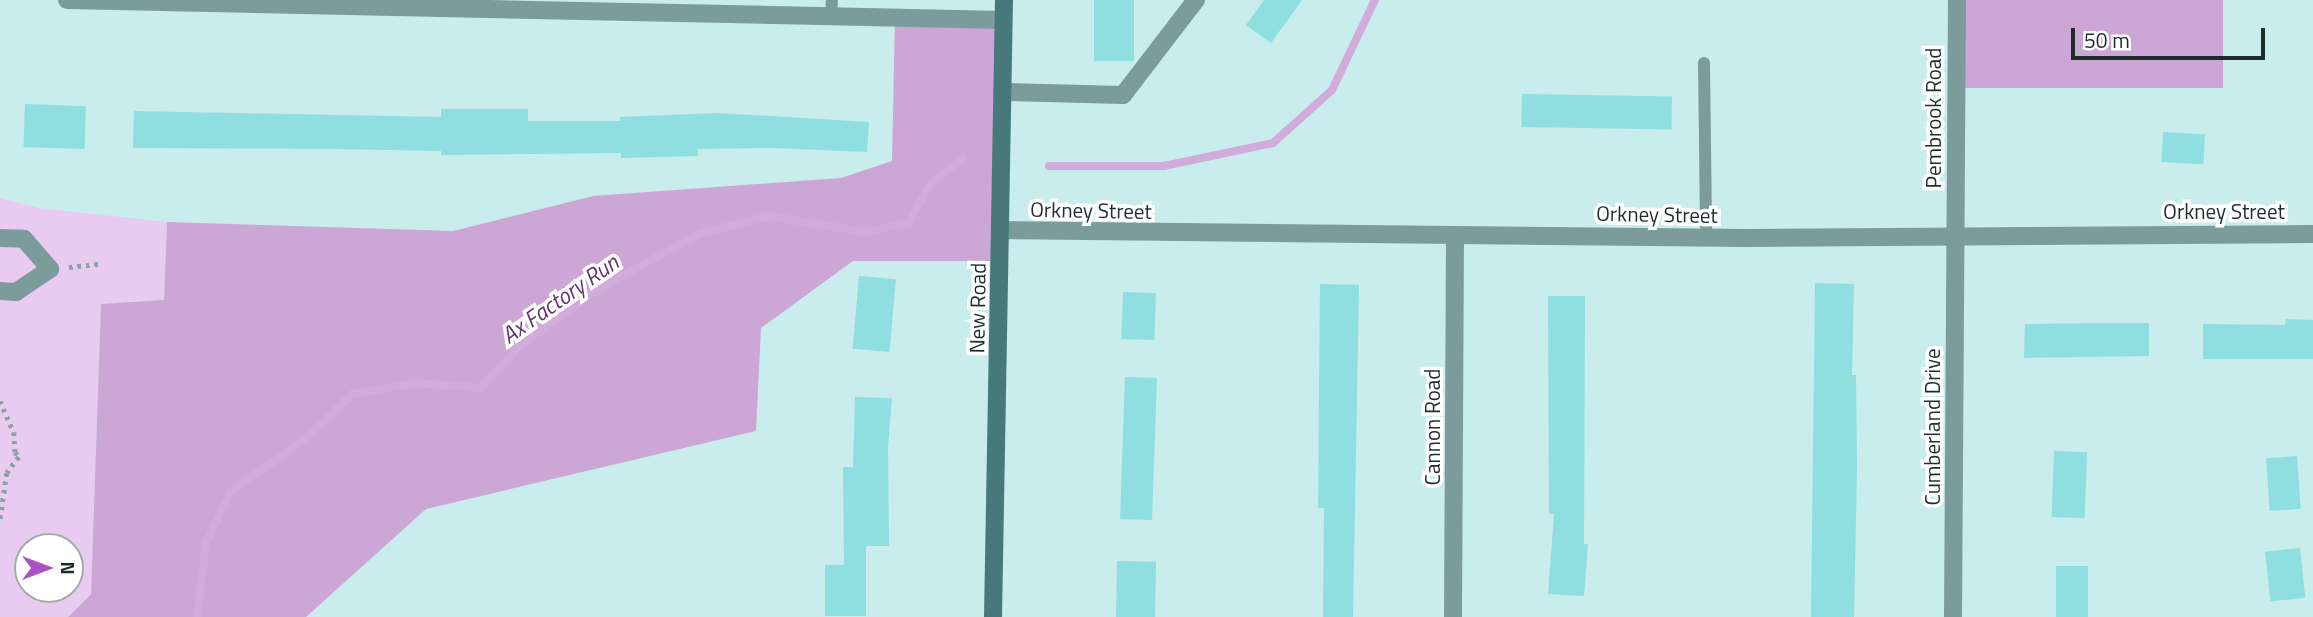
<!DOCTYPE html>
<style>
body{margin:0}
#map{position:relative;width:2313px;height:617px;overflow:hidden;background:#c9ecec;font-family:"Titillium Web",sans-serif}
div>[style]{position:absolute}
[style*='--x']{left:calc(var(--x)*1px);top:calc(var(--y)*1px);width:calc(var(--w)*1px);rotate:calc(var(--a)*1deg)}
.green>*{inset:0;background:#e9caf1}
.forest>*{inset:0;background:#cca6d5;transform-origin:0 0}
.stream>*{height:8px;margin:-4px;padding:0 4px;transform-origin:4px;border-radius:4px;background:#d1acdb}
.building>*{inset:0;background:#8fdee0;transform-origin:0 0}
.path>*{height:4.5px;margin-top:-2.25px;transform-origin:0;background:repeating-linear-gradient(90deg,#89a4a4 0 3.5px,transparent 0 8.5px)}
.lane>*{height:12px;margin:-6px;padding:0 6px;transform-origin:6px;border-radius:6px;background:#7c9c9c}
.street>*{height:18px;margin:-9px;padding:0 9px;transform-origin:9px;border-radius:9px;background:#7c9c9c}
.secondary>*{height:18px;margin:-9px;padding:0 9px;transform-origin:9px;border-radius:9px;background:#48797a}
span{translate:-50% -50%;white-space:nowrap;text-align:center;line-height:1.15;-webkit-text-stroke:7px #fff;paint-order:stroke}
.street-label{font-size:21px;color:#1f2c2c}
.water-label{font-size:23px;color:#62336e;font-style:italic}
.north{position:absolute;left:14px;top:533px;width:70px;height:70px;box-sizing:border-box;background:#fff;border:2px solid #a5abab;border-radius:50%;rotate:90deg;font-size:19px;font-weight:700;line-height:28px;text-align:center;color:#1f2c2c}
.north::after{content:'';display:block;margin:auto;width:24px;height:32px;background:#aa53c0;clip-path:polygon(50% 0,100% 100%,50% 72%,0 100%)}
.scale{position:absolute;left:2071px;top:28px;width:194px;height:32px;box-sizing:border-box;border:4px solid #1f2c2c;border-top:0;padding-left:9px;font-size:21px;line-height:24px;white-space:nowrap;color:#1f2c2c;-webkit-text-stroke:5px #fff;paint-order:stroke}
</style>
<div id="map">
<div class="green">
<div style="clip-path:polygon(evenodd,0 198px,38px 208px,167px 222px,164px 301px,101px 304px,91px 594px,68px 617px,0 617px,0 198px,28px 547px,70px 547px,70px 589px,28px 589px,28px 547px)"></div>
</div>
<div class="forest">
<div style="left:1957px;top:0;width:266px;height:88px"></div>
<div style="clip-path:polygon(895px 18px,1003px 20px,1001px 261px,853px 261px,761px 328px,756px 431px,426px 509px,306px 617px,68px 617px,91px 594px,101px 304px,164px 300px,167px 222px,453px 231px,593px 196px,841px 178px,892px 161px)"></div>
</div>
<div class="stream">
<div style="--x:1049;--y:166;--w:115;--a:0"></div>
<div style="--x:1164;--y:166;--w:111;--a:-11.9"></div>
<div style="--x:1273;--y:143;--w:79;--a:-41.9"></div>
<div style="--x:1332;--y:90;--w:100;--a:-64.5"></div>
<div style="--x:197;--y:617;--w:75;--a:-83.1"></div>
<div style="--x:206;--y:543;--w:58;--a:-64.3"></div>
<div style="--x:231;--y:491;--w:93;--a:-34.9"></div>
<div style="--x:307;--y:438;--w:63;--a:-44.4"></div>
<div style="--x:352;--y:394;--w:65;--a:-9.8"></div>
<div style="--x:416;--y:383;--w:64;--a:4.5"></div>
<div style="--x:480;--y:388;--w:61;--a:-46.3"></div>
<div style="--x:522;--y:344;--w:96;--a:-35.7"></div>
<div style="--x:600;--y:288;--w:115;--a:-28.6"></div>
<div style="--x:701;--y:233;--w:69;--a:-14.2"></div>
<div style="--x:768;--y:216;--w:98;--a:9.4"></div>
<div style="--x:865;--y:232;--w:44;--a:-11.8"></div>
<div style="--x:908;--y:223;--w:46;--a:-60.1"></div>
<div style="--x:931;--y:183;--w:40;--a:-37"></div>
</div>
<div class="building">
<div style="left:1094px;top:0;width:40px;height:61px"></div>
<div style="clip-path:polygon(1264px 0,1302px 0,1271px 43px,1246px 25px)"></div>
<div style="left:1522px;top:94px;width:150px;height:33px;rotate:1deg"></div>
<div style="left:25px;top:104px;width:61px;height:43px;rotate:2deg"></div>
<div style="clip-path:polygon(441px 109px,528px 109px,528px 121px,620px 121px,620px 117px,718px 113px,869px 122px,867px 152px,773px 148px,698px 149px,698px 156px,621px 158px,621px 153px,441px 155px,441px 151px,334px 149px,133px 148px,134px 111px,441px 117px)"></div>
<div style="left:2163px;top:132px;width:42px;height:30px;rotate:3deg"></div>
<div style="left:859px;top:276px;width:37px;height:73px;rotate:5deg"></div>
<div style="clip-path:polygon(1815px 283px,1854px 284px,1852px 375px,1856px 375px,1857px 468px,1854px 617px,1811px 617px)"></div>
<div style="clip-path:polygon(1320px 284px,1359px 285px,1353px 617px,1323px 617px,1324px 508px,1318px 508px)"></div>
<div style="left:1123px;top:292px;width:33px;height:47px;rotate:2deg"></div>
<div style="clip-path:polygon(1548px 296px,1585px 296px,1584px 544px,1588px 544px,1584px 596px,1548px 594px,1554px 514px,1549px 514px)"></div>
<div style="clip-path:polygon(2286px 319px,2313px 320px,2313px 359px,2203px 359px,2203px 324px,2285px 325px)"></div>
<div style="clip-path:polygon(2098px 323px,2149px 323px,2149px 356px,2024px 358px,2025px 324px)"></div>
<div style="left:1125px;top:377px;width:32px;height:142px;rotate:2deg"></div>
<div style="clip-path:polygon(855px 397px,892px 398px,888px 447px,889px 546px,866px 546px,866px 616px,825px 616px,825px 565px,844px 565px,843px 467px,853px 467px)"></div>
<div style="left:2054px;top:451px;width:33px;height:66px;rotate:2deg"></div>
<div style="left:2297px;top:456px;width:53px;height:31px;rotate:86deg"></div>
<div style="left:2300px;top:548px;width:50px;height:35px;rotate:84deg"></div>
<div style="left:1117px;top:561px;width:39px;height:56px;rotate:1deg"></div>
<div style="left:2056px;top:566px;width:32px;height:51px"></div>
</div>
<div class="path">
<div style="--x:69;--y:267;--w:31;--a:-6"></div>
<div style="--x:0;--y:401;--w:34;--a:66"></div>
<div style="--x:14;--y:432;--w:20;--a:87"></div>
<div style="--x:15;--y:452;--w:6;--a:51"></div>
<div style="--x:19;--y:457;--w:20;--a:127"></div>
<div style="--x:7;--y:473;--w:49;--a:98.3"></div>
</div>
<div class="lane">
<div style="--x:831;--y:17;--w:17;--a:-87"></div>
<div style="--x:1704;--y:63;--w:175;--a:89.3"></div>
</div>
<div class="street">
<div style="--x:67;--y:0;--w:936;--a:1.22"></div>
<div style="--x:1003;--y:92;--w:120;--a:1.4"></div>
<div style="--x:1123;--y:95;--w:120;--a:-52.5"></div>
<div style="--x:1002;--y:230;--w:744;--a:0.62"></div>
<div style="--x:1746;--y:238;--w:567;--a:-0.4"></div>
<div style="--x:0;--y:238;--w:24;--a:2"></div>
<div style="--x:24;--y:239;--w:40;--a:49"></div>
<div style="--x:50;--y:269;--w:41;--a:145.9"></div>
<div style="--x:16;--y:292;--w:16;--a:-176"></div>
<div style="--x:1453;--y:617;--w:381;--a:-89.7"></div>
<div style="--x:1953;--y:617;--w:617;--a:-89.63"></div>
</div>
<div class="secondary">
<div style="--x:993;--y:617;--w:617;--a:-88.98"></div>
</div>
<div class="street-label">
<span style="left:1933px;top:118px;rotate:-90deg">Pembrook Road</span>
<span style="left:1091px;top:210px;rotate:1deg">Orkney Street</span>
<span style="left:2224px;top:211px">Orkney Street</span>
<span style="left:1657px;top:214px;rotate:1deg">Orkney Street</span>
<span style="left:977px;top:308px;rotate:-89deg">New Road</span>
<span style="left:1432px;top:427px;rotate:-90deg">Cannon Road</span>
<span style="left:1932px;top:427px;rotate:-90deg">Cumberland Drive</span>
</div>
<div class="water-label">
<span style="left:560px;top:299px;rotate:-35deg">Ax Factory Run</span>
</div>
<div class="north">N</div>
<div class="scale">50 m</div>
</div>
